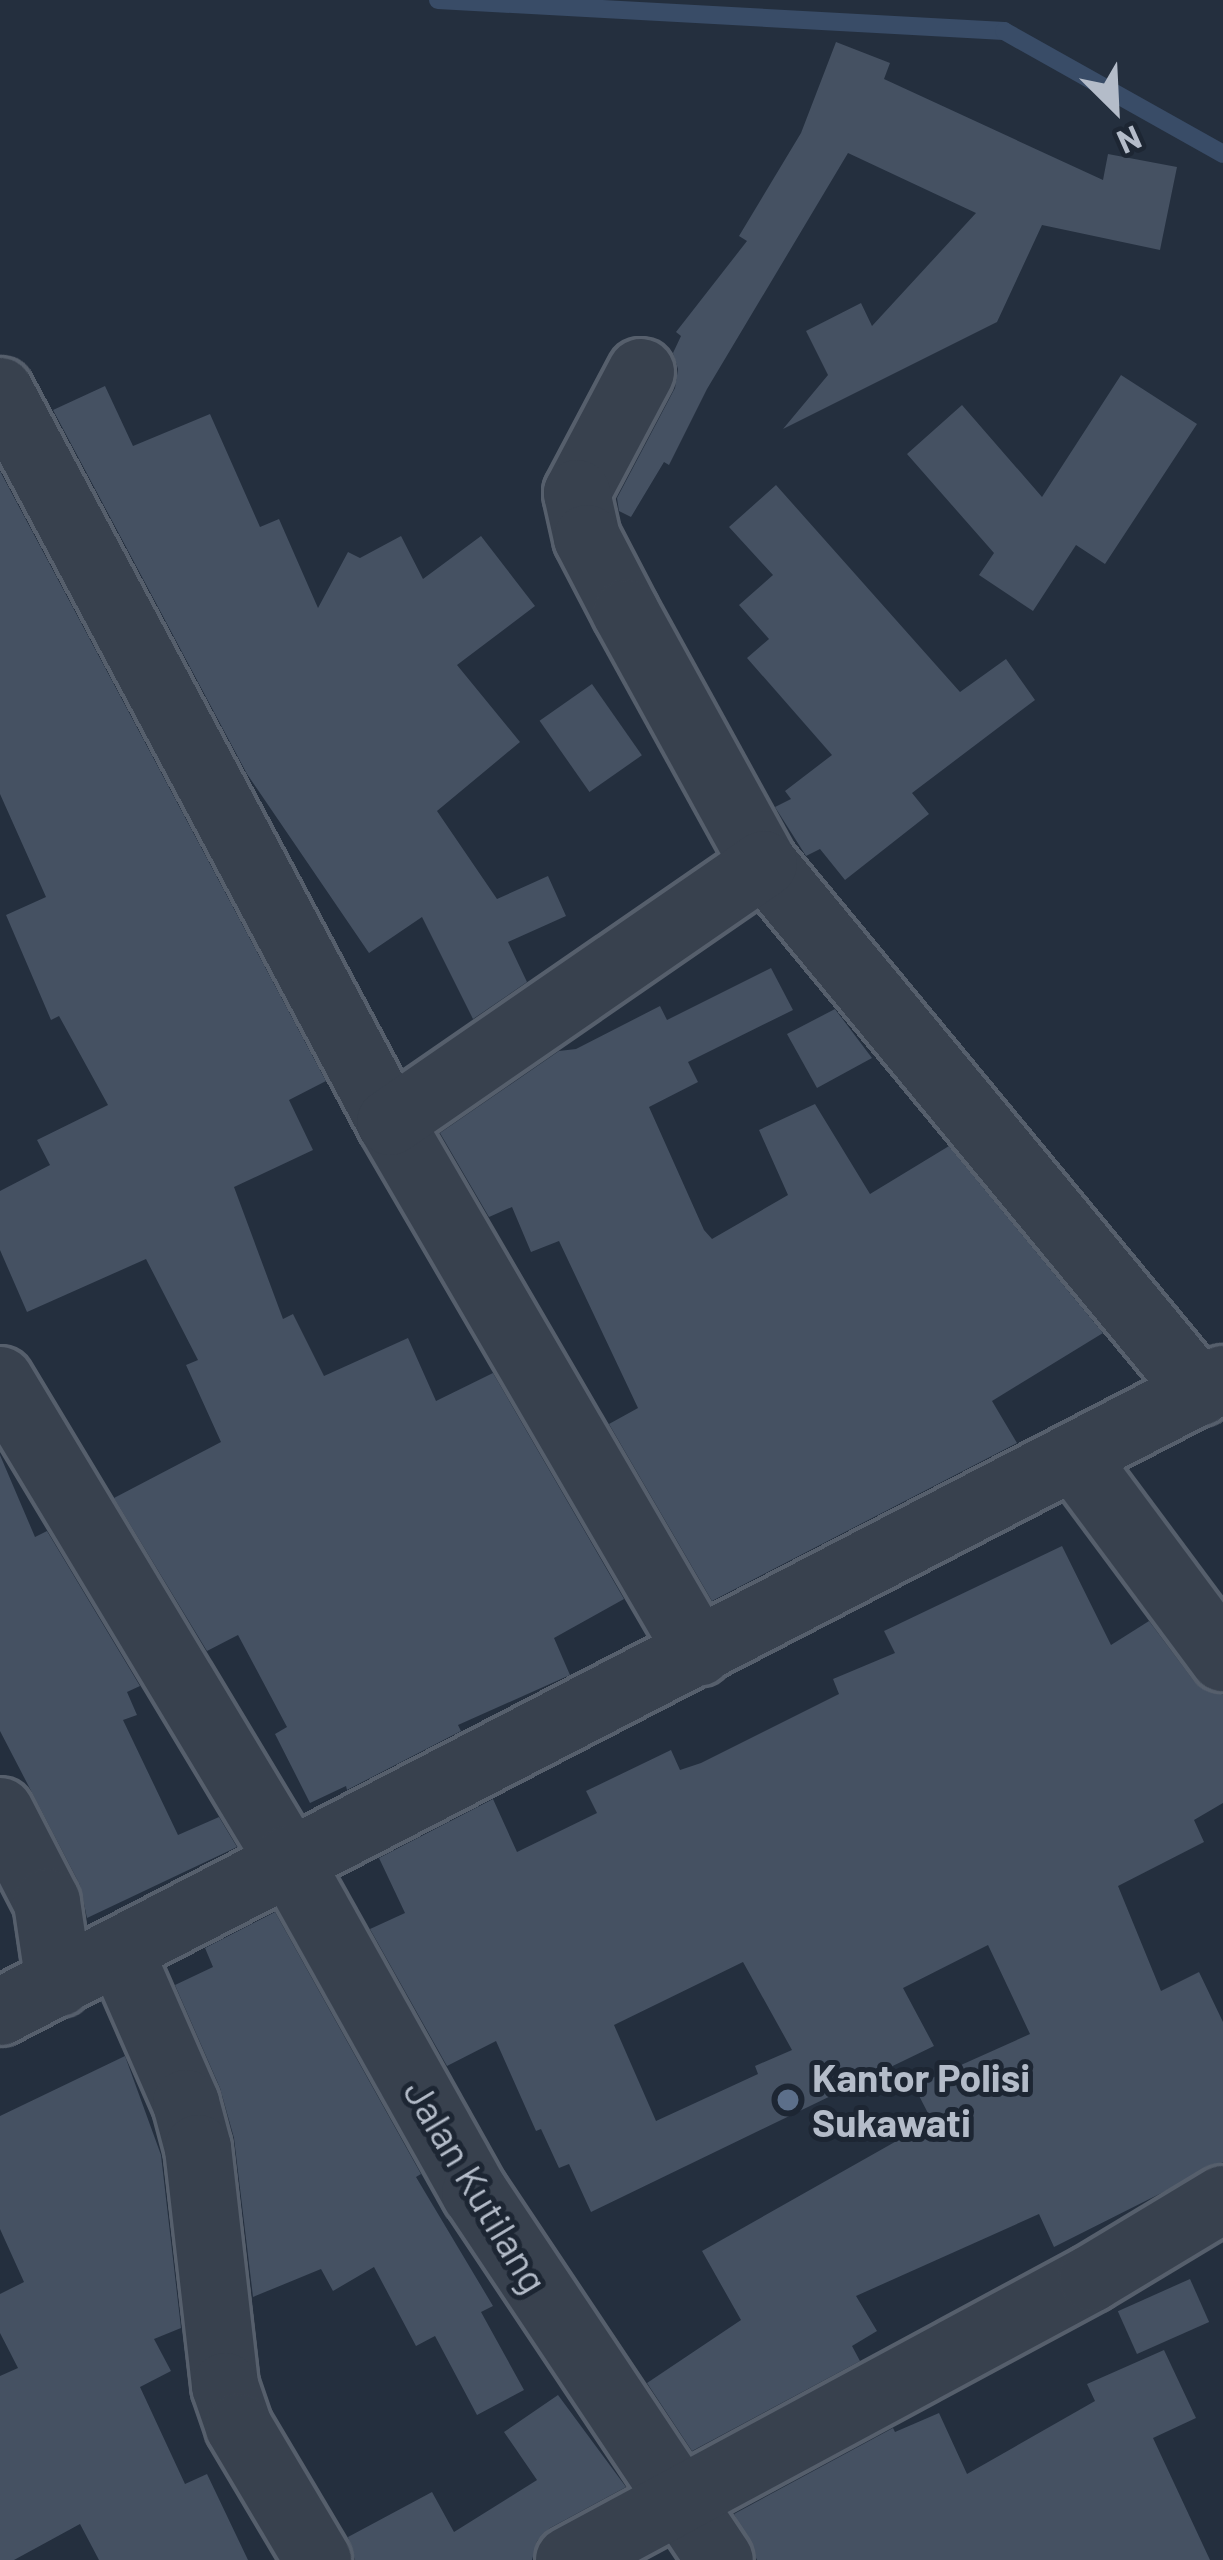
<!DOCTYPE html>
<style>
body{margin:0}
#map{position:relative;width:1223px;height:2560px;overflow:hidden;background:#242f3e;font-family:Barlow,sans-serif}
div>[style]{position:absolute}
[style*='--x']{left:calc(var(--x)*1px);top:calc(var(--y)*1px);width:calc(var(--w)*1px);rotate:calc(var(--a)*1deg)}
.stream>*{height:18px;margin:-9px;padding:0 9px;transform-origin:9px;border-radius:9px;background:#394c67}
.building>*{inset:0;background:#455162;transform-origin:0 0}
.roads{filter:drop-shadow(3px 0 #565f6c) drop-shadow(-3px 0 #565f6c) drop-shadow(0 3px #565f6c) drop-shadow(0 -3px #565f6c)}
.minor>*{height:66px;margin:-33px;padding:0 33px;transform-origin:33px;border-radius:33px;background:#38414e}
.dots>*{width:33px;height:33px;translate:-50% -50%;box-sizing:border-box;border:6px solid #1d2633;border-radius:50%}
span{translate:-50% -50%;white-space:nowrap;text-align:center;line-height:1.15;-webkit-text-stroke:10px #1d2633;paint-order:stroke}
.poi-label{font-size:39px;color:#b4bcc9;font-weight:700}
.left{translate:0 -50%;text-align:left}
.street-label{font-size:39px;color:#b4bcc9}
.north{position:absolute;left:1055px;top:48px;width:120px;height:120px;-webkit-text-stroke:9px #1d2633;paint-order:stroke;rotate:156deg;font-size:33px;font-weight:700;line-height:48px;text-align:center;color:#b4bcc9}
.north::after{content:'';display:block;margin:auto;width:42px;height:54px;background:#b4bcc9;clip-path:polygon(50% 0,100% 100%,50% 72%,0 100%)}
</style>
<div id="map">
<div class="stream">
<div style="--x:438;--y:0;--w:567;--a:3.13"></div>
<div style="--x:1004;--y:31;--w:251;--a:29.3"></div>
</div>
<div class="building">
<div style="clip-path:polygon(836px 42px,890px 63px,884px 79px,1103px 180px,1108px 154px,1177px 167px,1160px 250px,1042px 225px,997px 322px,783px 429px,828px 375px,806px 331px,861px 303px,872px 326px,976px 213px,848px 153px,707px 389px,669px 465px,664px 462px,631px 517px,619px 511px,617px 498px,675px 388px,678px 369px,673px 353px,681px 336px,676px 332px,747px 241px,739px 236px,801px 133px)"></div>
<div style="clip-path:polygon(1121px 375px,1197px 424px,1105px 564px,1076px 545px,1033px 611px,979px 575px,994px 553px,907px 454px,962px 405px,1042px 497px)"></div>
<div style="clip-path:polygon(105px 386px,133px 446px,210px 414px,260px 527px,279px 519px,318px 608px,348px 552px,360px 558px,401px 536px,423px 579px,481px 536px,535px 606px,457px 665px,520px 742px,437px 811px,497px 899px,548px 876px,566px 916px,508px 942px,527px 982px,473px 1019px,422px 917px,369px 953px,247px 774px,53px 410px)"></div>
<div style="clip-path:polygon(0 471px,326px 1081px,289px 1100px,313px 1150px,234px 1187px,283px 1319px,293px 1314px,324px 1376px,408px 1338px,436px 1401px,493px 1373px,624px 1599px,554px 1638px,570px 1675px,458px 1725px,461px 1731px,347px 1790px,346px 1786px,310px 1803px,275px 1734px,287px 1727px,238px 1635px,207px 1651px,114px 1498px,221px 1442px,186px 1365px,198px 1360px,146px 1259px,27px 1312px,0 1250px,0 1191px,50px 1165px,37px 1140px,108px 1105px,59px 1016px,51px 1020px,6px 915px,46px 897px,0 794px)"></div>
<div style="clip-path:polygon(776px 485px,960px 692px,1006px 659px,1035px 700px,912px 793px,929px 814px,845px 880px,820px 849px,806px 856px,775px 807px,791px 799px,785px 791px,832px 755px,747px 658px,769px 639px,739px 605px,773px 575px,729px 527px)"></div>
<div style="left:592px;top:684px;width:87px;height:64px;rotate:55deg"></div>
<div style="clip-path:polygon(771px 968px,793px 1010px,688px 1062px,698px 1082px,649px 1107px,704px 1230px,712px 1239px,788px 1195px,759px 1130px,815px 1104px,870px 1194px,949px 1146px,1103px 1333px,992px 1401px,1017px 1443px,712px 1601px,609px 1424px,638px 1408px,559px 1241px,531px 1252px,512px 1207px,489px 1217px,440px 1133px,559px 1051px,576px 1049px,660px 1006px,667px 1020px)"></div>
<div style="clip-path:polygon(835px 1009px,872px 1058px,817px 1088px,787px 1034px)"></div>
<div style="clip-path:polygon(0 1455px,35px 1537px,47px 1531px,140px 1686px,127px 1692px,137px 1715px,123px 1720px,178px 1835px,219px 1817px,237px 1847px,87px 1918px,80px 1885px,0 1731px)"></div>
<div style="clip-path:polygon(evenodd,1062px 1546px,1111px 1645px,1149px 1621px,1194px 1681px,1223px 1695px,1223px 1803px,1194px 1820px,1204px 1842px,1118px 1886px,1161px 1991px,1199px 1972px,1223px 2022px,1223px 2162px,1054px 2247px,1039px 2214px,856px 2296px,877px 2331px,852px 2346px,860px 2361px,692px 2451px,647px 2383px,741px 2320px,702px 2251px,932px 2121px,914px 2086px,1030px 2034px,988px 1945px,903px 1988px,934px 2046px,591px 2212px,569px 2164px,559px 2168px,541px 2129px,536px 2131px,496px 2041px,447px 2066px,370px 1929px,405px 1913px,379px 1858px,493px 1799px,517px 1852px,597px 1813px,586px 1791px,671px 1750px,680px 1770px,701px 1763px,839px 1694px,833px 1679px,895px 1653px,884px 1631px,1062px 1546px,743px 1962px,792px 2050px,755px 2066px,758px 2074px,656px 2121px,614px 2025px,743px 1962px)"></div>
<div style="clip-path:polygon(275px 1912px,421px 2174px,416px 2177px,493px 2306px,481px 2312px,524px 2390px,477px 2415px,435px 2336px,416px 2346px,374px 2267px,333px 2291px,321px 2269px,253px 2297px,234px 2138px,220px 2088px,175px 1985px,213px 1967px,205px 1948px)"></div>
<div style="clip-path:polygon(125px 2056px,161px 2155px,181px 2328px,154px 2339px,171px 2371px,140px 2387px,185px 2484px,207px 2474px,248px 2560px,99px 2560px,80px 2524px,14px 2560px,0 2560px,0 2376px,18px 2368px,0 2333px,0 2294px,24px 2282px,0 2229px,0 2116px)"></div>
<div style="left:1190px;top:2279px;width:47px;height:79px;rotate:66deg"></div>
<div style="clip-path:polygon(1164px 2350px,1196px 2418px,1153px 2438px,1210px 2560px,757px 2560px,734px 2514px,893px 2428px,895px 2432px,939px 2413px,967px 2474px,1095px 2401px,1087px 2384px)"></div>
<div style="clip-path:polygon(558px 2395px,626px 2487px,550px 2528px,537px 2541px,532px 2560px,355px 2560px,348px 2537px,432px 2492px,454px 2532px,537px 2480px,504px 2432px)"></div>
</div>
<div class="roads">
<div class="minor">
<div style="--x:641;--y:372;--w:137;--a:117.9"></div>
<div style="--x:577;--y:493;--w:46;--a:77.5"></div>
<div style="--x:587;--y:538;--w:85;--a:62.5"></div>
<div style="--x:626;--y:613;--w:286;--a:61.2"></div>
<div style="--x:764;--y:864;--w:685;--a:50.45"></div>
<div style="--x:0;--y:391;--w:829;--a:61.92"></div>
<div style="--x:390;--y:1122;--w:614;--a:59.8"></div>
<div style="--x:390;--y:1122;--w:454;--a:-34.6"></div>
<div style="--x:0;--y:1380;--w:559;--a:58.98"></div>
<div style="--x:288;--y:1859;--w:383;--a:60.8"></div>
<div style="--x:475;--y:2193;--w:441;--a:56.3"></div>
<div style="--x:1076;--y:1460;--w:247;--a:53.4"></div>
<div style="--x:0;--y:1811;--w:102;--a:62.7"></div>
<div style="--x:47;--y:1902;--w:82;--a:81.6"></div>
<div style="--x:120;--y:1952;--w:165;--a:66.4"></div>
<div style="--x:186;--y:2103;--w:47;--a:75.1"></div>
<div style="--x:198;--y:2148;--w:240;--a:83.5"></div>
<div style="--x:225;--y:2386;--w:43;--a:71.1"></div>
<div style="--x:239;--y:2427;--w:155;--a:59.3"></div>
<div style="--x:0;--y:2012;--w:1377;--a:-27.37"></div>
<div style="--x:569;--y:2560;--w:594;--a:-28.33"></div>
<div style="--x:1092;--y:2278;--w:153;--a:-31.1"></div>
</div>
</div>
<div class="dots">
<div style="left:788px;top:2100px;background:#5c6f8a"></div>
</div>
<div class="poi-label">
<span class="left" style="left:812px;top:2100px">Kantor Polisi<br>Sukawati</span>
</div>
<div class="street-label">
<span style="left:476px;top:2186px;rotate:59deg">Jalan Kutilang</span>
</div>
<div class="north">N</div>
</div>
